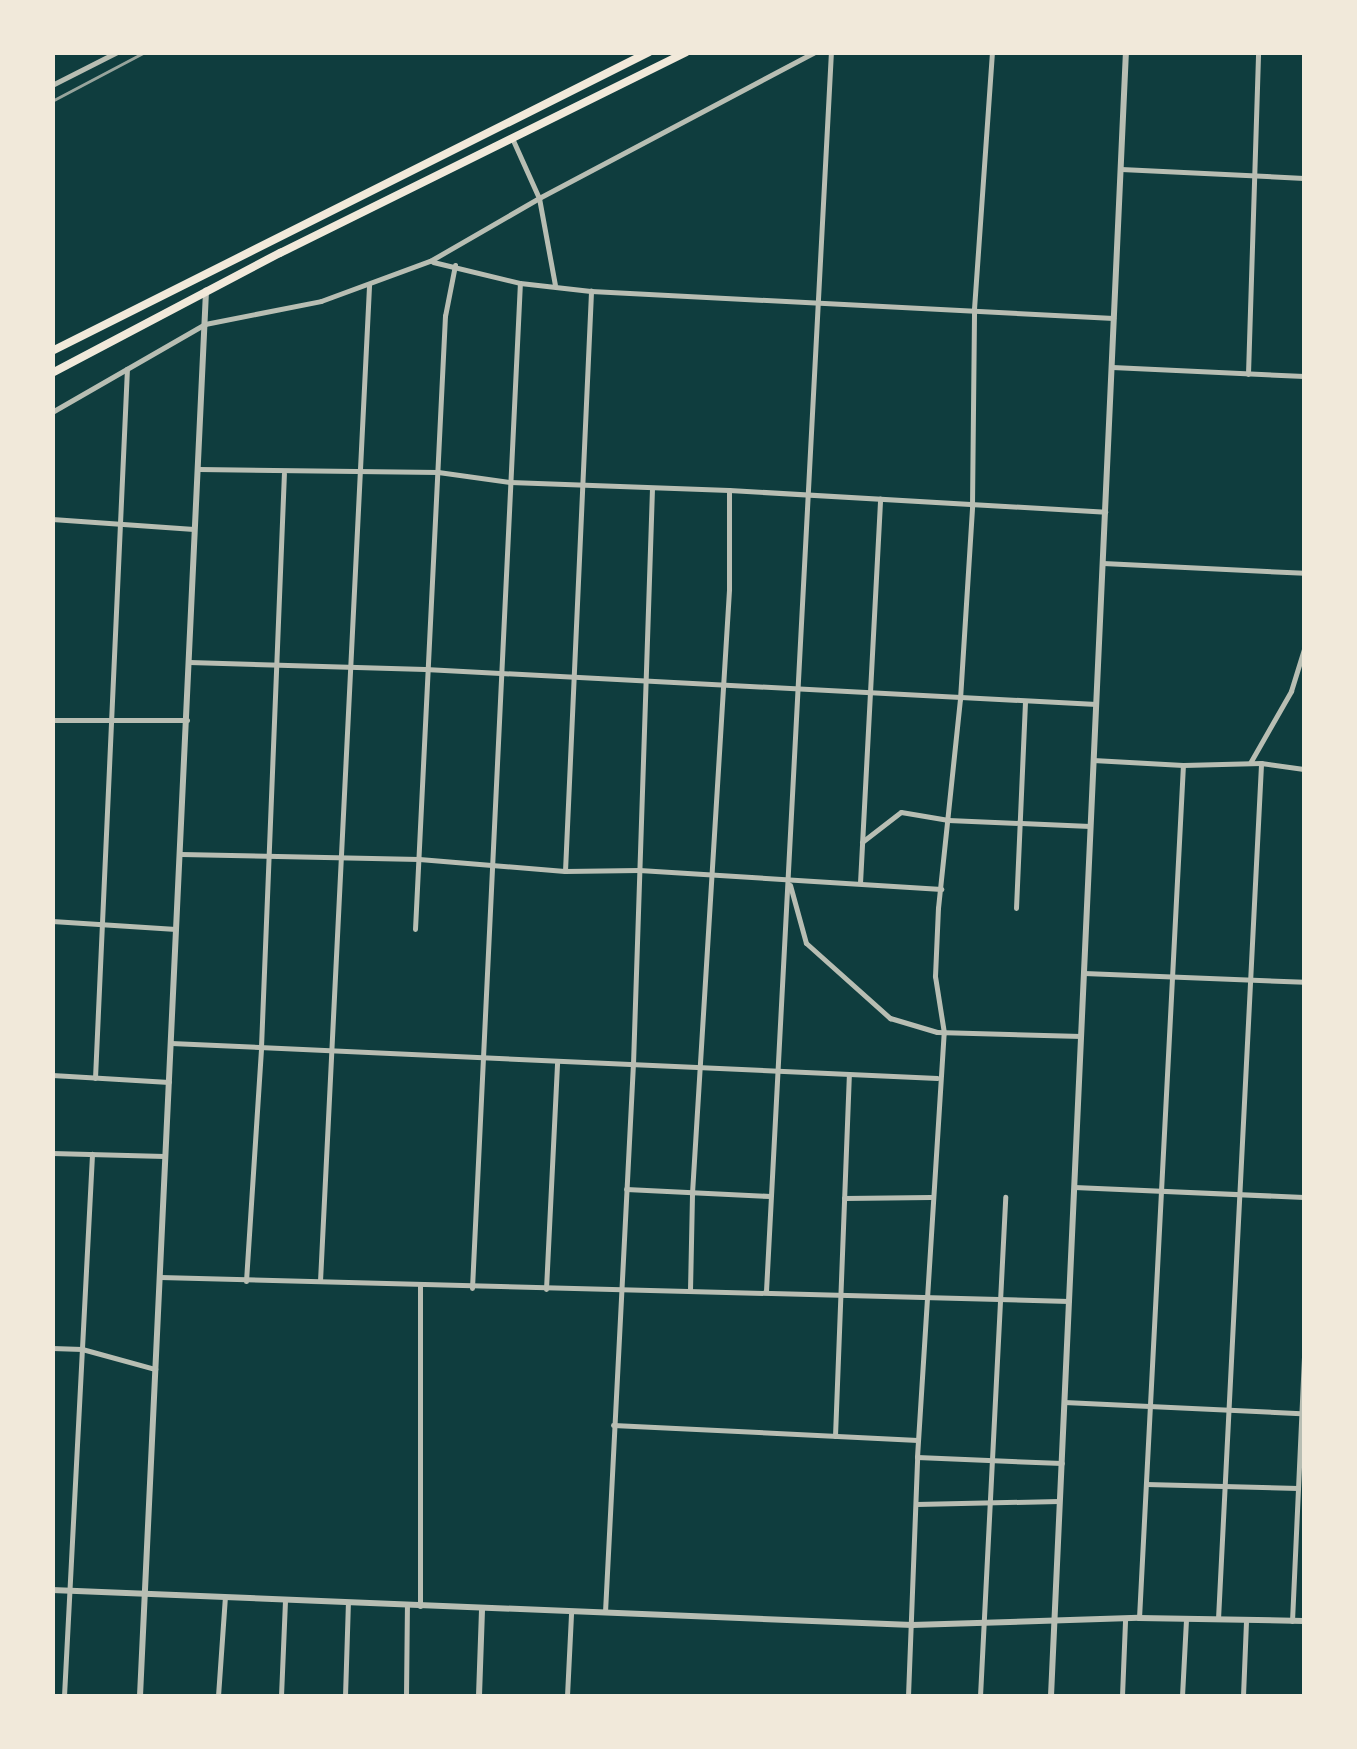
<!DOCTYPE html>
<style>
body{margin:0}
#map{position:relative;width:1357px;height:1749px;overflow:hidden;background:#0f3d3e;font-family:Jost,sans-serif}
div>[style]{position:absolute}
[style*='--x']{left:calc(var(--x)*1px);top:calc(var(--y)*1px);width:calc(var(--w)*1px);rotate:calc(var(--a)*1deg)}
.minor>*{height:5px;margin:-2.5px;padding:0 2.5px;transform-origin:2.5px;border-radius:2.5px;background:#b8beb3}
.tertiary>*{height:6px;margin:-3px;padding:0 3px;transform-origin:3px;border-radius:3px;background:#b8beb3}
.primary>*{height:8px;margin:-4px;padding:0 4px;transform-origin:4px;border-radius:4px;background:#f1e9da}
.rail>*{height:2.5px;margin:-1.25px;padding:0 1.25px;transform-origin:1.25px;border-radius:1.25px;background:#97a49c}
span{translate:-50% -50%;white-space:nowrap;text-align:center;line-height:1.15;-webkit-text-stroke:8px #f1e9da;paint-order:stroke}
.frame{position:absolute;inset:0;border:55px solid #f1e9da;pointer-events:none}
</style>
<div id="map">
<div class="minor">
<div style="--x:52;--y:85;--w:73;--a:-26.9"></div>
<div style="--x:512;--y:138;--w:66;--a:65.8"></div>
<div style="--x:539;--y:198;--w:88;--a:79.6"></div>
<div style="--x:1121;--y:169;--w:183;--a:2.8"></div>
<div style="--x:433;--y:262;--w:89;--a:13.6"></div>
<div style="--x:520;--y:283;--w:71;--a:6.4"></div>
<div style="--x:591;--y:291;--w:523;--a:2.96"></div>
<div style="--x:1112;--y:367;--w:192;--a:2.7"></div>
<div style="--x:1248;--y:374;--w:322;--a:-88.2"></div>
<div style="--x:52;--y:412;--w:177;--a:-29.9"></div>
<div style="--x:205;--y:324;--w:118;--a:-11.2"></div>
<div style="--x:321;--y:301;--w:116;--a:-20.2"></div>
<div style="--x:430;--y:261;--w:126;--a:-30"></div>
<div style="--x:539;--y:198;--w:312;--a:-27.9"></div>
<div style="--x:199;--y:469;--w:239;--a:0.7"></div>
<div style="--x:438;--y:472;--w:73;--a:7.9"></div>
<div style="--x:510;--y:482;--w:219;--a:2.1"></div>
<div style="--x:52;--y:519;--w:142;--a:4"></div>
<div style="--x:1103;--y:563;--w:201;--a:2.8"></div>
<div style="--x:189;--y:662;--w:236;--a:1.7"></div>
<div style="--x:425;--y:669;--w:672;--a:2.99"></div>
<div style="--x:52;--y:720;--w:135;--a:0"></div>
<div style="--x:1093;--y:760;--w:90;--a:3.2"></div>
<div style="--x:1183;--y:765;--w:78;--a:-1.5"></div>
<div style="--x:1261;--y:763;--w:43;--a:7.9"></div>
<div style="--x:1250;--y:763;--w:83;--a:-60.3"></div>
<div style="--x:1291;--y:691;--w:44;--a:-72.8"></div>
<div style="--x:862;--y:842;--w:49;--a:-37.6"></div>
<div style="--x:901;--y:812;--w:48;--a:9.7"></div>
<div style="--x:948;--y:820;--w:142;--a:2.4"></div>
<div style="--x:181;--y:854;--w:238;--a:1.2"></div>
<div style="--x:419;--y:859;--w:146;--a:4.7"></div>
<div style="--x:565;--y:871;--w:74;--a:-0.8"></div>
<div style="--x:639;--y:870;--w:303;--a:3.6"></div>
<div style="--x:565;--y:871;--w:581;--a:-87.43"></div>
<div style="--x:860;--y:883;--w:385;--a:-87"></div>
<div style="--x:790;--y:885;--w:60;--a:74.6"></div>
<div style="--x:806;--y:943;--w:113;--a:41.8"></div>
<div style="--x:890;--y:1018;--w:49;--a:16.6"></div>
<div style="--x:937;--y:1032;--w:144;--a:1.6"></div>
<div style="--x:1016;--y:908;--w:206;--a:-87.5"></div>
<div style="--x:52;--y:921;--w:124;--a:3.7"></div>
<div style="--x:415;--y:929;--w:614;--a:-87.2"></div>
<div style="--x:445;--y:316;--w:52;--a:-78.9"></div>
<div style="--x:1084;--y:973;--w:220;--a:2.3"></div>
<div style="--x:171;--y:1043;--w:767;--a:2.62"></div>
<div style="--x:52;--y:1075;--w:117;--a:3.4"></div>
<div style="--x:95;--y:1078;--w:710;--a:-87.42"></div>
<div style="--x:52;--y:1153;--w:112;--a:1.5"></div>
<div style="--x:1074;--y:1187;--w:230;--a:2.5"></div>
<div style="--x:626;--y:1189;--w:144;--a:2.8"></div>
<div style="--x:844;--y:1198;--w:87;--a:-0.7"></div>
<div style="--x:160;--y:1277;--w:909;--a:1.51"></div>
<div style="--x:246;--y:1281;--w:234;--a:-86.3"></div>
<div style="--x:261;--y:1047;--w:574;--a:-87.71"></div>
<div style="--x:320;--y:1281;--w:997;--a:-87.18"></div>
<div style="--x:420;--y:1286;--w:320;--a:90"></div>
<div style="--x:472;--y:1288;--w:1006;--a:-87.27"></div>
<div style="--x:546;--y:1289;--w:228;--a:-87.2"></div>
<div style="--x:690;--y:1290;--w:97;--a:-88.8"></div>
<div style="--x:692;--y:1193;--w:605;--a:-86.49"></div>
<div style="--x:729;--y:589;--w:99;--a:-90"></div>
<div style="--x:729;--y:490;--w:377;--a:3.3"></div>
<div style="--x:766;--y:1291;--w:1241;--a:-87"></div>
<div style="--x:52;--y:1348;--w:30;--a:2"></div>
<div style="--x:82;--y:1349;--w:76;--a:15.3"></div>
<div style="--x:1064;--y:1402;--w:237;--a:2.7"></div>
<div style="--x:613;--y:1425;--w:305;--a:2.8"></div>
<div style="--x:835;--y:1436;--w:362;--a:-87.8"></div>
<div style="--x:917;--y:1457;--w:145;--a:2.4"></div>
<div style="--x:1146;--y:1484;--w:152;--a:1.5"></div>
<div style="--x:916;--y:1504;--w:143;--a:-1.2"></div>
<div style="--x:605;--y:1612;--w:549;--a:-87.08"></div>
<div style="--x:633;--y:1064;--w:576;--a:-88.11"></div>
<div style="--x:1139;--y:1618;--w:854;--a:-87.05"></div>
<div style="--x:1218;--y:1619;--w:857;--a:-87.12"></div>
<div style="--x:1292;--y:1621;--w:264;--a:-87.4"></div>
<div style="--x:64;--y:1696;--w:543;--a:-87.04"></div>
<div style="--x:218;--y:1696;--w:99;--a:-86"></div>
<div style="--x:281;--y:1696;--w:95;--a:-87.6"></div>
<div style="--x:345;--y:1696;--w:93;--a:-88.2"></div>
<div style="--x:406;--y:1696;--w:90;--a:-89.4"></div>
<div style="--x:567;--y:1696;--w:83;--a:-87.2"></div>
<div style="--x:908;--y:1696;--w:239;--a:-87.8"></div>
<div style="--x:917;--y:1457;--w:425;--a:-86.4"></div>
<div style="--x:944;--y:1033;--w:58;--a:-99"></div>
<div style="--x:935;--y:976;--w:68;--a:-87.5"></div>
<div style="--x:938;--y:908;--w:210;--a:-84"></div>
<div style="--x:960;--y:699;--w:193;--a:-86.4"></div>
<div style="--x:972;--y:506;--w:197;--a:-89.4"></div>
<div style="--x:974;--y:309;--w:258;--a:-86"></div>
<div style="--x:980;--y:1696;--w:500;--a:-87.1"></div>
<div style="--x:1122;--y:1696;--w:76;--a:-87.7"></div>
<div style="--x:1182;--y:1696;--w:76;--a:-87"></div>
<div style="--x:1243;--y:1696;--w:76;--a:-87.7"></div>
<div style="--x:1304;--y:1696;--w:13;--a:-90"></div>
</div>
<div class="tertiary">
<div style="--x:52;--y:370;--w:17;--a:90"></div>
<div style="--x:52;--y:1590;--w:861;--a:2.33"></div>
<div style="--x:912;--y:1625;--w:227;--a:-1.8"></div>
<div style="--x:1139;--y:1618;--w:165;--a:1"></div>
<div style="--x:140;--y:1696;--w:1407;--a:-87.31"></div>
<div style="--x:479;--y:1696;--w:87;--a:-88"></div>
<div style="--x:1051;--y:1696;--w:1646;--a:-87.39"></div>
</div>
<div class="primary">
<div style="--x:52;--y:351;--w:668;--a:-26.6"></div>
<div style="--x:52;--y:373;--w:258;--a:-27.8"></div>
<div style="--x:280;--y:253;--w:453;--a:-26.3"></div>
</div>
<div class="rail">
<div style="--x:52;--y:101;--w:105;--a:-27.8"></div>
</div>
<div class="frame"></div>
</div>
